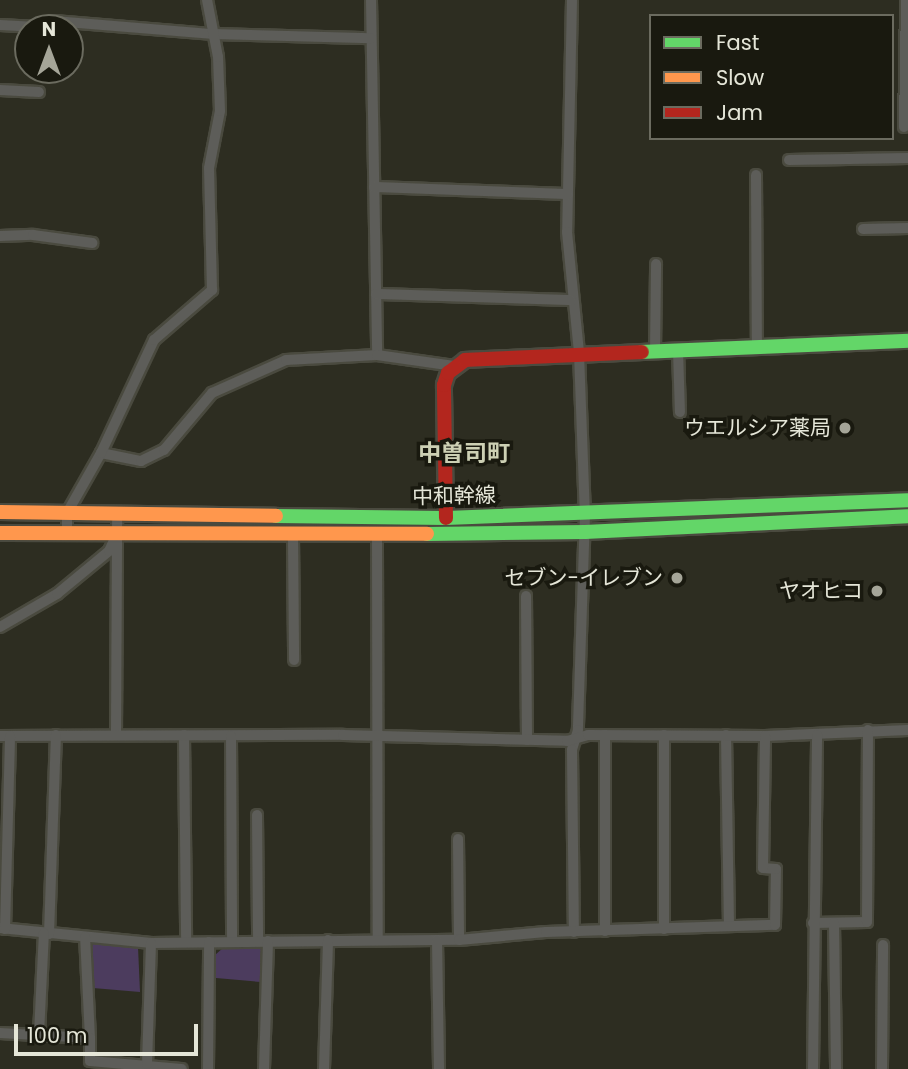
<!DOCTYPE html>
<meta charset="utf-8">
<style>
body{margin:0}
#map{position:relative;width:908px;height:1069px;overflow:hidden;background:#2d2d21;font-family:Poppins,"Noto Sans JP",sans-serif}
div>[style]{position:absolute}
[style*='--x']{left:calc(var(--x)*1px);top:calc(var(--y)*1px);width:calc(var(--w)*1px);rotate:calc(var(--a)*1deg)}
.green>*{inset:0;background:#4c3c5e}
.roads{filter:drop-shadow(2px 0 #4a4a3f) drop-shadow(-2px 0 #4a4a3f) drop-shadow(0 2px #4a4a3f) drop-shadow(0 -2px #4a4a3f)}
.street>*{height:10px;margin:-5px;padding:0 5px;transform-origin:5px;border-radius:5px;background:#5d5d59}
.fast>*{height:14px;margin:-7px;padding:0 7px;transform-origin:7px;border-radius:7px;background:#63d668}
.slow>*{height:14px;margin:-7px;padding:0 7px;transform-origin:7px;border-radius:7px;background:#ff974d}
.jam>*{height:14px;margin:-7px;padding:0 7px;transform-origin:7px;border-radius:7px;background:#b3261e}
.dots>*{width:19px;height:19px;translate:-50% -50%;box-sizing:border-box;border:4px solid #19190f;border-radius:50%}
span{translate:-50% -50%;white-space:nowrap;text-align:center;line-height:1.15;-webkit-text-stroke:7px #19190f;paint-order:stroke}
.poi-label{font-size:21px;color:#e5e6d8}
.right{translate:-100% -50%;text-align:right}
.street-label{font-size:21px;color:#e5e6d8}
.neighbourhood-label{font-size:23px;color:#cdd0b4;font-weight:700}
.legend{position:absolute;left:649px;top:14px;width:245px;height:126px;box-sizing:border-box;background:#19190f;border:2px solid #6b6b5f;margin:0;padding:9px 12px;list-style:none;font-size:21px;color:#e5e6d8}
.legend li{display:flex;align-items:center;gap:14px;height:35px}
.legend b{width:35px;border:2px solid #6b6b5f}
.north{position:absolute;left:14px;top:14px;width:70px;height:70px;box-sizing:border-box;background:#19190f;border:2px solid #6b6b5f;border-radius:50%;rotate:0deg;font-size:19px;font-weight:700;line-height:28px;text-align:center;color:#e5e6d8}
.north::after{content:'';display:block;margin:auto;width:24px;height:32px;background:#a5a598;clip-path:polygon(50% 0,100% 100%,50% 72%,0 100%)}
.scale{position:absolute;left:14px;top:1024px;width:184px;height:32px;box-sizing:border-box;border:4px solid #e5e6d8;border-top:0;padding-left:9px;font-size:21px;line-height:24px;white-space:nowrap;color:#e5e6d8;-webkit-text-stroke:5px #19190f;paint-order:stroke}
</style>
<div id="map">
<div class="green">
<div style="clip-path:polygon(91px 943px,138px 947px,140px 992px,93px 988px)"></div>
<div style="clip-path:polygon(223px 948px,263px 948px,261px 982px,216px 978px,215px 955px)"></div>
</div>
<div class="roads">
<div class="street">
<div style="--x:371;--y:0;--w:355;--a:89"></div>
<div style="--x:572;--y:0;--w:232;--a:91.2"></div>
<div style="--x:567;--y:232;--w:122;--a:84.3"></div>
<div style="--x:579;--y:353;--w:162;--a:87.9"></div>
<div style="--x:585;--y:515;--w:215;--a:91.9"></div>
<div style="--x:578;--y:730;--w:21;--a:107"></div>
<div style="--x:572;--y:750;--w:182;--a:89.4"></div>
<div style="--x:0;--y:25;--w:37;--a:3"></div>
<div style="--x:37;--y:27;--w:18;--a:-19"></div>
<div style="--x:54;--y:21;--w:160;--a:4.7"></div>
<div style="--x:213;--y:34;--w:158;--a:1.5"></div>
<div style="--x:0;--y:90;--w:39;--a:3"></div>
<div style="--x:904;--y:127;--w:127;--a:-89.1"></div>
<div style="--x:789;--y:160;--w:119;--a:-1"></div>
<div style="--x:756;--y:175;--w:172;--a:89.7"></div>
<div style="--x:374;--y:187;--w:194;--a:2.1"></div>
<div style="--x:863;--y:229;--w:45;--a:-1.3"></div>
<div style="--x:0;--y:236;--w:33;--a:-2"></div>
<div style="--x:33;--y:235;--w:60;--a:7.7"></div>
<div style="--x:376;--y:294;--w:195;--a:1.8"></div>
<div style="--x:678;--y:350;--w:62;--a:88.2"></div>
<div style="--x:655;--y:351;--w:87;--a:-89.3"></div>
<div style="--x:101;--y:453;--w:41;--a:11.3"></div>
<div style="--x:141;--y:461;--w:25;--a:-26"></div>
<div style="--x:164;--y:450;--w:75;--a:-49.9"></div>
<div style="--x:212;--y:393;--w:81;--a:-24"></div>
<div style="--x:286;--y:360;--w:91;--a:-3.1"></div>
<div style="--x:377;--y:355;--w:78;--a:8.1"></div>
<div style="--x:67;--y:534;--w:21;--a:-90"></div>
<div style="--x:67;--y:513;--w:69;--a:-60.5"></div>
<div style="--x:101;--y:453;--w:125;--a:-64.9"></div>
<div style="--x:154;--y:340;--w:77;--a:-40.8"></div>
<div style="--x:212;--y:290;--w:122;--a:-91.4"></div>
<div style="--x:209;--y:168;--w:58;--a:-79.1"></div>
<div style="--x:220;--y:111;--w:54;--a:-92.1"></div>
<div style="--x:218;--y:57;--w:58;--a:-100.9"></div>
<div style="--x:293;--y:536;--w:124;--a:89.5"></div>
<div style="--x:377;--y:536;--w:404;--a:89.9"></div>
<div style="--x:526;--y:596;--w:144;--a:89.6"></div>
<div style="--x:0;--y:627;--w:66;--a:-30.1"></div>
<div style="--x:57;--y:594;--w:67;--a:-39.6"></div>
<div style="--x:109;--y:551;--w:14;--a:-65"></div>
<div style="--x:116;--y:734;--w:219;--a:-89.7"></div>
<div style="--x:184;--y:735;--w:207;--a:89.4"></div>
<div style="--x:726;--y:735;--w:190;--a:89.1"></div>
<div style="--x:0;--y:736;--w:343;--a:-0.2"></div>
<div style="--x:343;--y:735;--w:224;--a:1.5"></div>
<div style="--x:567;--y:741;--w:22;--a:-16"></div>
<div style="--x:588;--y:735;--w:177;--a:0.3"></div>
<div style="--x:765;--y:736;--w:143;--a:-2.4"></div>
<div style="--x:231;--y:736;--w:205;--a:89.7"></div>
<div style="--x:257;--y:815;--w:126;--a:89.5"></div>
<div style="--x:458;--y:839;--w:101;--a:89.4"></div>
<div style="--x:813;--y:923;--w:54;--a:-1.1"></div>
<div style="--x:867;--y:922;--w:192;--a:-89.7"></div>
<div style="--x:834;--y:923;--w:146;--a:89.2"></div>
<div style="--x:0;--y:928;--w:152;--a:5.7"></div>
<div style="--x:151;--y:943;--w:308;--a:-0.6"></div>
<div style="--x:459;--y:940;--w:87;--a:-5.3"></div>
<div style="--x:546;--y:932;--w:229;--a:-1.8"></div>
<div style="--x:775;--y:925;--w:56;--a:-89"></div>
<div style="--x:776;--y:869;--w:13;--a:-176"></div>
<div style="--x:763;--y:868;--w:132;--a:-89.1"></div>
<div style="--x:5;--y:929;--w:193;--a:-88.5"></div>
<div style="--x:664;--y:929;--w:194;--a:-90"></div>
<div style="--x:605;--y:931;--w:196;--a:-90"></div>
<div style="--x:49;--y:934;--w:199;--a:-88"></div>
<div style="--x:437;--y:940;--w:129;--a:89.1"></div>
<div style="--x:0;--y:1033;--w:90;--a:3.2"></div>
<div style="--x:90;--y:1038;--w:101;--a:-92.8"></div>
<div style="--x:39;--y:1034;--w:101;--a:-87.2"></div>
<div style="--x:90;--y:1038;--w:23;--a:90"></div>
<div style="--x:90;--y:1061;--w:92;--a:5"></div>
<div style="--x:147;--y:1064;--w:121;--a:-88.1"></div>
<div style="--x:208;--y:1069;--w:127;--a:-89.5"></div>
<div style="--x:264;--y:1069;--w:128;--a:-88.2"></div>
<div style="--x:324;--y:1069;--w:129;--a:-88.2"></div>
<div style="--x:813;--y:1069;--w:334;--a:-89.3"></div>
<div style="--x:882;--y:1069;--w:124;--a:-89.5"></div>
</div>
<div class="fast">
<div style="--x:642;--y:352;--w:266;--a:-2.4"></div>
<div style="--x:276;--y:516;--w:170;--a:0.7"></div>
<div style="--x:446;--y:518;--w:462;--a:-2.2"></div>
<div style="--x:427;--y:534;--w:158;--a:-0.7"></div>
<div style="--x:585;--y:532;--w:323;--a:-2.8"></div>
</div>
<div class="slow">
<div style="--x:0;--y:512;--w:276;--a:0.8"></div>
<div style="--x:0;--y:533;--w:427;--a:0.1"></div>
</div>
<div class="jam">
<div style="--x:446;--y:518;--w:133;--a:-90.9"></div>
<div style="--x:444;--y:385;--w:13;--a:-72"></div>
<div style="--x:448;--y:373;--w:21;--a:-37"></div>
<div style="--x:465;--y:360;--w:177;--a:-2.6"></div>
</div>
</div>
<div class="dots">
<div style="left:845px;top:428px;background:#a5a598"></div>
<div style="left:677px;top:578px;background:#a5a598"></div>
<div style="left:877px;top:591px;background:#a5a598"></div>
</div>
<div class="poi-label">
<span class="right" style="left:831px;top:428px">ウエルシア薬局</span>
<span class="right" style="left:663px;top:578px">セブン-イレブン</span>
<span class="right" style="left:863px;top:591px">ヤオヒコ</span>
</div>
<div class="street-label">
<span style="left:454px;top:496px;rotate:-1deg">中和幹線</span>
</div>
<div class="neighbourhood-label">
<span style="left:464px;top:453px">中曽司町</span>
</div>
<ul class="legend">
<li><b style="height:9px;background:#63d668"></b>Fast</li>
<li><b style="height:9px;background:#ff974d"></b>Slow</li>
<li><b style="height:9px;background:#b3261e"></b>Jam</li>
</ul>
<div class="north">N</div>
<div class="scale">100 m</div>
</div>
